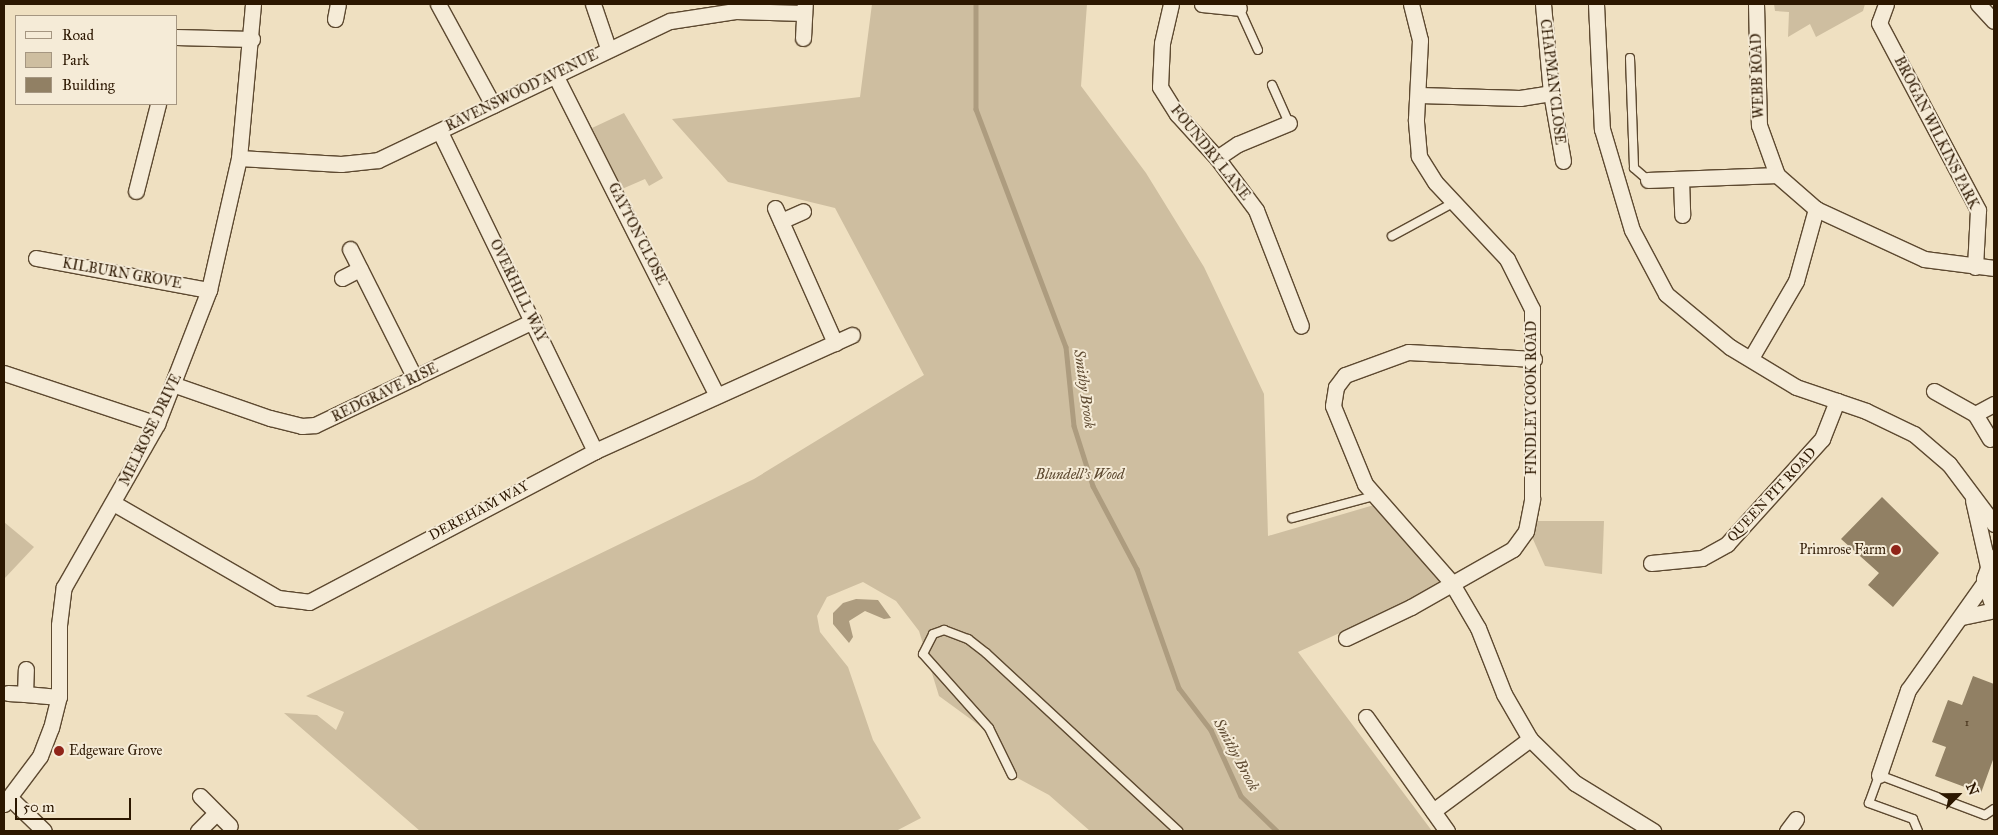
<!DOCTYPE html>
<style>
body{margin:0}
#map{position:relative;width:1998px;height:835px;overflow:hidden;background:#efe0c1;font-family:"IM FELL Great Primer",serif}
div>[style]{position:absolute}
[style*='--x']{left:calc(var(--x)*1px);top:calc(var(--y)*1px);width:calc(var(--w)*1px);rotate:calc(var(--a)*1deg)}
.green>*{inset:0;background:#cebea0}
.water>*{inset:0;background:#ad9c7f}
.stream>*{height:4.5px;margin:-2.25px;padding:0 2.25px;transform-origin:2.25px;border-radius:2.25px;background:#ad9c7f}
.building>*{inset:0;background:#918064}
.roads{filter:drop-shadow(1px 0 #5d4930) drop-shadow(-1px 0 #5d4930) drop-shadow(0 1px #5d4930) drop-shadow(0 -1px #5d4930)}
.lane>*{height:8px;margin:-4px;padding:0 4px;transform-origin:4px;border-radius:4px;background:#f5ebd7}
.street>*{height:15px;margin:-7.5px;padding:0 7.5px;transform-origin:7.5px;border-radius:7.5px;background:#f5ebd7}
.secondary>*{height:21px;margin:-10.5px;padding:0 10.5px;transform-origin:10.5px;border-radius:10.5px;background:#f5ebd7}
.dots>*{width:14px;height:14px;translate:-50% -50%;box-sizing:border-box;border:2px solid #f5ebd7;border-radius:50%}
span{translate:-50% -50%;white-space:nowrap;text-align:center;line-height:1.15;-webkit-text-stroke:4px #f5ebd7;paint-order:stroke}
.number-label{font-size:11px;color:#453119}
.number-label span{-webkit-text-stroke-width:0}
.street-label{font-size:14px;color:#2c1700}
.park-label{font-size:14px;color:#5d4930;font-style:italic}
.poi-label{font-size:14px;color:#2c1700}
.right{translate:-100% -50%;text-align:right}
.left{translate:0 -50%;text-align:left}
.water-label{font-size:15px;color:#604c33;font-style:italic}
.frame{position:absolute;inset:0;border:5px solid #2c1700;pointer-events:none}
.legend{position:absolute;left:15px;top:15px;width:162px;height:90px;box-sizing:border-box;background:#f5ebd7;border:1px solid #a59681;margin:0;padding:6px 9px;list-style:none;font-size:15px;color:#2c1700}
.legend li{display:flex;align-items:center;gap:10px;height:25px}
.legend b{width:25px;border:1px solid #a59681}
.north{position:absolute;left:1933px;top:770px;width:50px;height:50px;-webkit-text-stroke:4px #f5ebd7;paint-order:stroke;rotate:67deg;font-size:14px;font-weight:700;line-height:20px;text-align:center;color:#2c1700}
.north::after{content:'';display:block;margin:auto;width:18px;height:22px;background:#2c1700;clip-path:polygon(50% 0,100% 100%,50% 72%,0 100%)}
.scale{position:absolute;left:15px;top:798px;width:116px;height:22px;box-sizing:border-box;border:2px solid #2c1700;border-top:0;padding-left:6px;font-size:15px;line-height:18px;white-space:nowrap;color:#2c1700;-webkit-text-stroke:4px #f5ebd7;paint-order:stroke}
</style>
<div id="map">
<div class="green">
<div style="clip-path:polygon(872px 4px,1087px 4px,1081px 86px,1146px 173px,1204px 267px,1264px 394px,1268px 536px,1374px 505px,1416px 548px,1440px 581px,1412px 600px,1298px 652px,1432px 831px,1090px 831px,1049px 795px,1012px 775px,991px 734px,939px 696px,919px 631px,896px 601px,863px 582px,827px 597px,817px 616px,820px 632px,848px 667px,873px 740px,921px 818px,896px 831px,420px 831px,284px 713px,317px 715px,336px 730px,344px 712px,306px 696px,754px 479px,924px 375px,835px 208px,728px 182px,672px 119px,860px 97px)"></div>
<div style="clip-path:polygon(1774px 4px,1865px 4px,1863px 11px,1816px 37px,1810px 24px,1788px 37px,1789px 12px,1775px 11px)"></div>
<div style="clip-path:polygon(624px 113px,663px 178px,649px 186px,645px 179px,622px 189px,592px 128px)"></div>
<div style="clip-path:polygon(1536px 521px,1604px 521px,1602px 574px,1545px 566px,1532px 537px)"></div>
<div style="clip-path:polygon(4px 522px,34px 547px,4px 579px)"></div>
</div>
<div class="water">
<div style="clip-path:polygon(856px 599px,878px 600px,891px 618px,884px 619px,865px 611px,849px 621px,853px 637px,849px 643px,833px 624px,833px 613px,843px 603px)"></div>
</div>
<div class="stream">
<div style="--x:976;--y:4;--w:105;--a:90"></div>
<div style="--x:976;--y:109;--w:254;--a:69.3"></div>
<div style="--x:1066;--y:347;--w:79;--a:84.2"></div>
<div style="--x:1074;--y:426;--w:63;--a:72.4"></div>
<div style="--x:1093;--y:486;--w:94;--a:62.1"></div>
<div style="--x:1137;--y:569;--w:126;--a:70.6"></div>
<div style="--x:1179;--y:688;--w:53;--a:52.7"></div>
<div style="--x:1211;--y:730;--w:72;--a:65.6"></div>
<div style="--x:1241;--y:796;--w:50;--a:44.2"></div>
</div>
<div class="building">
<div style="clip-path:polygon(1882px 497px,1939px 553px,1893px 607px,1868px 585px,1879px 573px,1841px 539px)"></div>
<div style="clip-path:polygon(1973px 676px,1994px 684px,1994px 757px,1981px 793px,1935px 776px,1946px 747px,1932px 742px,1948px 700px,1962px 705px)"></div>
</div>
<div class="roads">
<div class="lane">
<div style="--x:1239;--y:8;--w:46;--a:65.7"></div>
<div style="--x:1630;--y:58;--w:110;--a:87.9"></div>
<div style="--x:1634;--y:168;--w:18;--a:41"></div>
<div style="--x:1272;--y:85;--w:42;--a:65.9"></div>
<div style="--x:1392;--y:236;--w:72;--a:-28.4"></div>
<div style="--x:1292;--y:518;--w:85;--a:-15"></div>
<div style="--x:1012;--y:775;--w:52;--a:-116.1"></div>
<div style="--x:989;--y:728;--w:99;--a:-131.7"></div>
<div style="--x:923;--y:654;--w:22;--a:-63"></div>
<div style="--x:933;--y:634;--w:12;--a:-20"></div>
<div style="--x:944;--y:630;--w:26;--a:21"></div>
<div style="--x:968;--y:639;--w:23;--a:38"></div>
<div style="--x:986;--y:653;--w:262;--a:42.8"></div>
<div style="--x:1918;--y:831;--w:13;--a:-113"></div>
<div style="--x:1913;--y:819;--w:47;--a:-160"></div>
<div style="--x:1869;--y:803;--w:30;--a:-70"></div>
<div style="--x:1879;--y:775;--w:113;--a:20.7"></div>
<div style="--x:1985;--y:815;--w:11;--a:-34"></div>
</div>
<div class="street">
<div style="--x:438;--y:4;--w:115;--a:61.4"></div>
<div style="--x:593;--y:4;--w:46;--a:71.2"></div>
<div style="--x:1171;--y:4;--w:40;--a:103"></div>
<div style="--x:1162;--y:43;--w:44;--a:92.6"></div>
<div style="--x:1160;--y:87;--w:32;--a:58"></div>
<div style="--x:1177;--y:114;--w:59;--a:47.7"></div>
<div style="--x:1217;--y:158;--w:65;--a:53.1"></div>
<div style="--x:1256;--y:210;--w:124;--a:68.8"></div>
<div style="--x:1202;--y:4;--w:37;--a:6"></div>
<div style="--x:1543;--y:4;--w:89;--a:84.9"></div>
<div style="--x:1551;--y:93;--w:69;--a:80"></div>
<div style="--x:1596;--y:4;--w:125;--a:87.3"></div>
<div style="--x:1602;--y:129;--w:105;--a:73.5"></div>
<div style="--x:1632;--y:230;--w:72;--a:62"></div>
<div style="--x:1666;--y:294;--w:83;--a:39.6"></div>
<div style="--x:1730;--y:347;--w:77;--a:31.2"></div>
<div style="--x:1796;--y:387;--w:74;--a:18.9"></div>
<div style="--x:1866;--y:411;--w:53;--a:25.6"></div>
<div style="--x:1914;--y:434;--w:46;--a:40.6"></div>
<div style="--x:1949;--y:464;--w:75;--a:53.1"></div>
<div style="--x:1756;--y:4;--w:121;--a:88.6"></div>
<div style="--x:1759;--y:125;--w:53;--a:70.2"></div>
<div style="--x:1777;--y:175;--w:52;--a:41.1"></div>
<div style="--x:1816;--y:209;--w:119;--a:24.8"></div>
<div style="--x:1924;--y:259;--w:71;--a:7.3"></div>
<div style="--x:1886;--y:4;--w:20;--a:110"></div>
<div style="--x:1879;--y:23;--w:212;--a:62.1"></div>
<div style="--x:1978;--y:210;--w:57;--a:93"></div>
<div style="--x:1978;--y:4;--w:23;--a:47"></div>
<div style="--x:335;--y:19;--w:15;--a:-79"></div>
<div style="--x:176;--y:37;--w:76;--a:1.5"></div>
<div style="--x:803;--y:38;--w:34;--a:-87"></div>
<div style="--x:555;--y:75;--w:357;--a:63.2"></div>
<div style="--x:1419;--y:95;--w:101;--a:1.7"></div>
<div style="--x:1520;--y:98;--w:31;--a:-9"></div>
<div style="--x:440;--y:132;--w:355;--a:64.1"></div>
<div style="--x:239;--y:158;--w:102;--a:3.4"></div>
<div style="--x:341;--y:164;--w:37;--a:-6"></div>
<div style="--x:378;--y:160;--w:323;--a:-25.5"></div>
<div style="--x:670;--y:21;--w:66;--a:-8.7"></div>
<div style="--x:735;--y:11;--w:69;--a:1.7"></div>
<div style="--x:1217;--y:158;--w:25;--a:-34"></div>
<div style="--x:1238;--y:144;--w:55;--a:-22.4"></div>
<div style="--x:1681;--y:179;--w:36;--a:88"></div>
<div style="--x:1648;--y:180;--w:129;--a:-2.2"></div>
<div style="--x:136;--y:191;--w:90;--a:-75.8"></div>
<div style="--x:775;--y:208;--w:148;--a:66"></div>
<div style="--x:781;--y:221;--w:24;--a:-24"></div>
<div style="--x:350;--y:249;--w:144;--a:63.3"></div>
<div style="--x:36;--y:258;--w:176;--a:10.5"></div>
<div style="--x:342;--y:278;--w:20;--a:-27"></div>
<div style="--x:1751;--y:358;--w:89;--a:-59.7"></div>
<div style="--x:1796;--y:281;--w:75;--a:-74.5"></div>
<div style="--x:1534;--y:359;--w:126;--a:-176.8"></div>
<div style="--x:1408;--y:352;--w:67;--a:159.9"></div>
<div style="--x:1345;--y:375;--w:15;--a:127"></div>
<div style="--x:1336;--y:387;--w:19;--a:99"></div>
<div style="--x:1333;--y:406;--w:84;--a:67.7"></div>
<div style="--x:1365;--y:484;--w:130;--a:48.7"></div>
<div style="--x:1451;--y:582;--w:53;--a:59.6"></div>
<div style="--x:1478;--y:628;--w:71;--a:68.5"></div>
<div style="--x:1504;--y:694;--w:52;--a:60"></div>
<div style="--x:1530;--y:739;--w:63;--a:44.4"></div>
<div style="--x:1575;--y:783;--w:92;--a:31.6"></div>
<div style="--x:4;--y:373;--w:161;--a:18.4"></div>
<div style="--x:175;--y:385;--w:101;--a:19.2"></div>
<div style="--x:270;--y:418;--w:33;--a:14"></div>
<div style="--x:302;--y:426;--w:13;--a:-4"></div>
<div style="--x:315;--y:425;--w:242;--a:-25.5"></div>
<div style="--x:1934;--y:391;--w:47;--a:29.3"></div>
<div style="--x:1975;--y:414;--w:21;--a:-28"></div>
<div style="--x:1975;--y:414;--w:29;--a:59"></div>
<div style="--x:1973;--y:500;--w:73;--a:77.3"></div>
<div style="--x:115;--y:504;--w:188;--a:30"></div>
<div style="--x:278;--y:598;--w:31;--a:7"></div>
<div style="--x:309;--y:602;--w:323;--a:-27.8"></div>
<div style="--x:595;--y:451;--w:282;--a:-24.3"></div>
<div style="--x:1651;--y:563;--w:51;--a:-5.6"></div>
<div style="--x:1702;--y:558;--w:29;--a:-29"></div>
<div style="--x:1727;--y:544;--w:142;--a:-47.9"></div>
<div style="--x:1822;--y:439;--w:41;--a:-68.5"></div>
<div style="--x:1962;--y:617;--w:33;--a:-12"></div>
<div style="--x:1346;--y:638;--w:72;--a:-25.5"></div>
<div style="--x:1411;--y:607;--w:117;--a:-29.6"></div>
<div style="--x:1513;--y:549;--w:22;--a:-54"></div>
<div style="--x:1526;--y:531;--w:33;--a:-79"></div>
<div style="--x:1532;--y:499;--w:190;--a:-90"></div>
<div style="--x:1532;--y:309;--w:56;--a:-116.6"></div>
<div style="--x:1507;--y:259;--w:105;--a:-133.1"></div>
<div style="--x:1435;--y:182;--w:31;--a:-122"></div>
<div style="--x:1419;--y:156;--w:37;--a:-95"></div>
<div style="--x:1416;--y:119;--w:79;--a:-87.1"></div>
<div style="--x:1420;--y:40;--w:37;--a:-104"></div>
<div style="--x:8;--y:693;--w:17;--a:3"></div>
<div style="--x:25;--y:694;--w:25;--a:-88"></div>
<div style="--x:25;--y:694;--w:34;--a:5"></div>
<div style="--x:1366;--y:717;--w:140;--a:54.6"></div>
<div style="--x:1879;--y:775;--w:90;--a:-71.2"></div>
<div style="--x:1908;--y:690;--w:136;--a:-54.6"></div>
<div style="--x:200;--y:796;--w:42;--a:45"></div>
<div style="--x:10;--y:798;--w:47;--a:44.1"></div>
<div style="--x:4;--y:804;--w:60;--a:-53.1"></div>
<div style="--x:40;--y:756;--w:30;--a:-69"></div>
<div style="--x:51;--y:728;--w:32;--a:-76"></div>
<div style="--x:59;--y:697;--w:72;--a:-90"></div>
<div style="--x:59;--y:625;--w:38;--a:-83"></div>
<div style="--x:64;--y:587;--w:188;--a:-60.3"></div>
<div style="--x:157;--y:424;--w:144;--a:-68.8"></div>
<div style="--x:209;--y:290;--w:135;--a:-77.2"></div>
<div style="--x:239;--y:158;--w:155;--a:-84.8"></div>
<div style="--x:1433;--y:811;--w:121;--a:-36.6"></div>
<div style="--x:198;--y:831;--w:25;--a:-45"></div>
<div style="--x:1787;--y:831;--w:15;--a:-53"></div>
</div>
<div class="secondary">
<div style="--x:1994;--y:560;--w:20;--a:110"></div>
<div style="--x:1987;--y:579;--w:22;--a:72"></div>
</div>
</div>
<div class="dots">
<div style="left:1896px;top:550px;background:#8f2418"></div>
<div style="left:59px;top:751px;background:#8f2418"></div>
</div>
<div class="number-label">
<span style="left:1967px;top:723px">1</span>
</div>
<div class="street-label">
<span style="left:1758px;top:76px;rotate:-92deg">WEBB ROAD</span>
<span style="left:1552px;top:82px;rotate:83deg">CHAPMAN CLOSE</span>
<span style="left:522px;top:91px;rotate:-26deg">RAVENSWOOD AVENUE</span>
<span style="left:1936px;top:133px;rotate:63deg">BROGAN WILKINS PARK</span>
<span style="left:1210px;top:153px;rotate:51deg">FOUNDRY LANE</span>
<span style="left:637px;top:234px;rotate:63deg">GAYTON CLOSE</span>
<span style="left:122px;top:274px;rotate:10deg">KILBURN GROVE</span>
<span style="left:518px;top:291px;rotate:64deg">OVERHILL WAY</span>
<span style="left:385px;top:393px;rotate:-26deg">REDGRAVE RISE</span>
<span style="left:1532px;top:398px;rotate:-90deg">FINDLEY COOK ROAD</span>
<span style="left:151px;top:430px;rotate:-64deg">MELROSE DRIVE</span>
<span style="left:1772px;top:495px;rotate:-47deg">QUEEN PIT ROAD</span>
<span style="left:479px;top:511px;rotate:-28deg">DEREHAM WAY</span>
</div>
<div class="park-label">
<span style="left:1080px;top:475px">Blundell's Wood</span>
</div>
<div class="poi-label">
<span class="right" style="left:1886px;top:550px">Primrose Farm</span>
<span class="left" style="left:69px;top:751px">Edgeware Grove</span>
</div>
<div class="water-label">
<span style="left:1084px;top:389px;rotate:82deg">Smithy Brook</span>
<span style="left:1236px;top:755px;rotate:62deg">Smithy Brook</span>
</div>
<div class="frame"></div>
<ul class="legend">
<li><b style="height:6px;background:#f5ebd7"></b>Road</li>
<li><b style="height:14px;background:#cebea0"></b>Park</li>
<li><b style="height:14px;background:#918064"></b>Building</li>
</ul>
<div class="north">N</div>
<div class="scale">50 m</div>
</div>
